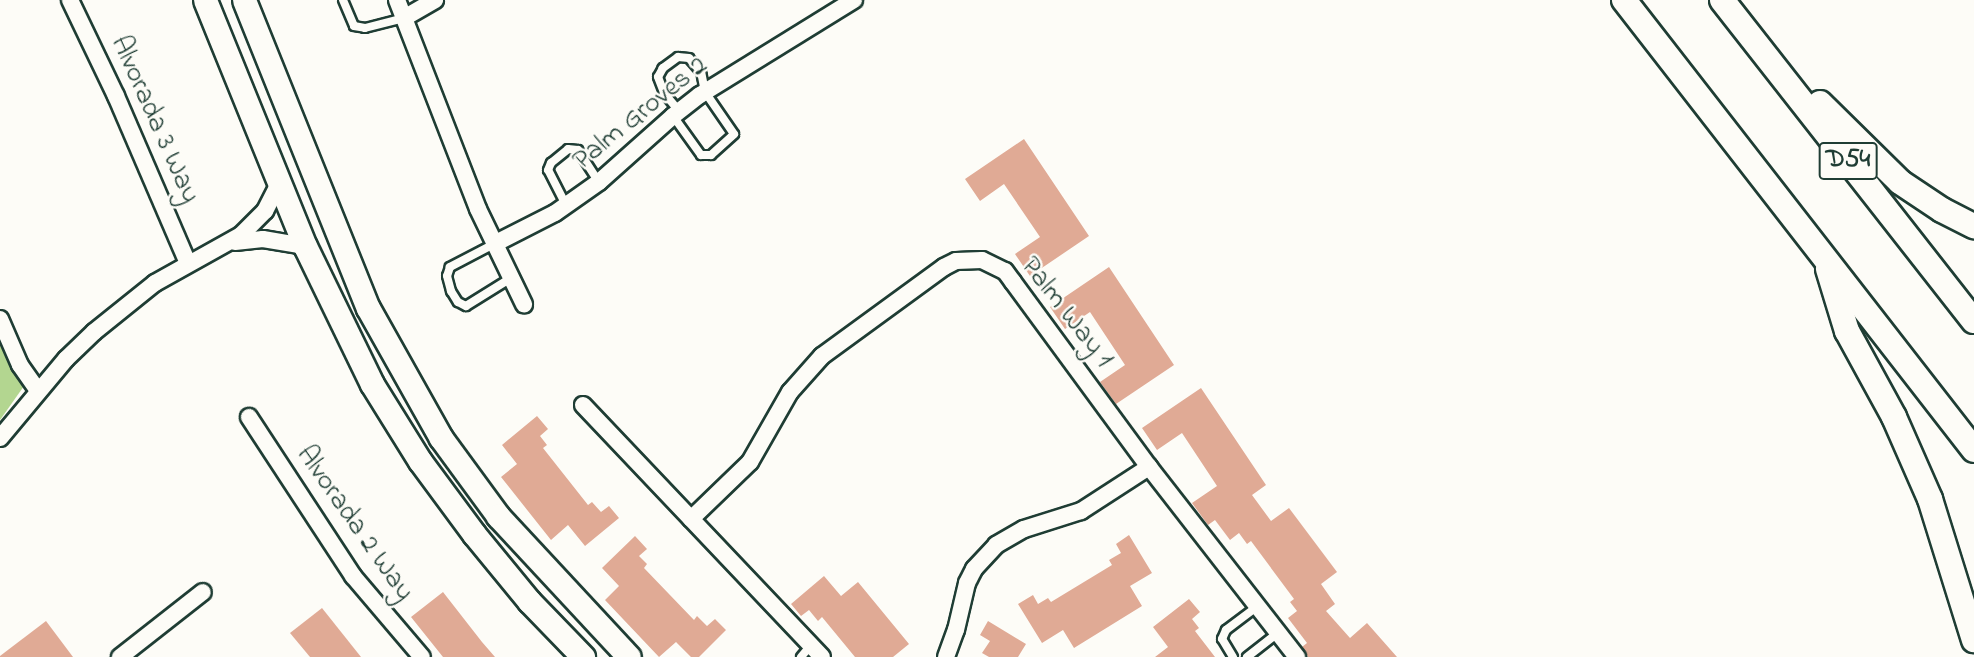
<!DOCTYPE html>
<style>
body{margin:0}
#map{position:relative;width:1974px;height:657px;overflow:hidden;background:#fdfcf7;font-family:"Indie Flower",sans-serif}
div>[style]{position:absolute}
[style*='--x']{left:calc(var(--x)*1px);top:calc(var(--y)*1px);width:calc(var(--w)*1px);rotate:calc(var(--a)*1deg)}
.green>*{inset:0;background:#b3d690}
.building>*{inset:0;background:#e0aa95}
.roads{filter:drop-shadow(2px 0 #1f3d34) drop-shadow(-2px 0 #1f3d34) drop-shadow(0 2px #1f3d34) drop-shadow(0 -2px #1f3d34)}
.lane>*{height:8px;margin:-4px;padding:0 4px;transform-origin:4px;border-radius:4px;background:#fdfcf7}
.street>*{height:16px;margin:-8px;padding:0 8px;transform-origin:8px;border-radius:8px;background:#fdfcf7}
.secondary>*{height:23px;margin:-11.5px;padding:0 11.5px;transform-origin:11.5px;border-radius:11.5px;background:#fdfcf7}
.primary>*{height:24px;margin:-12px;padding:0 12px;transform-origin:12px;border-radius:12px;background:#fdfcf7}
span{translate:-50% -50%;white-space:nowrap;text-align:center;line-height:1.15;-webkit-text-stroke:5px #fdfcf7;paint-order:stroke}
.shield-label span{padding:2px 5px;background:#fdfcf7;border:2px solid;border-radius:5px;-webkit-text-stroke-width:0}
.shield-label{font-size:26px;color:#1f3d34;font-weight:700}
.street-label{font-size:28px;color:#1f3d34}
</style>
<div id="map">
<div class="green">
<div style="clip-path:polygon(0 337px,24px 386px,0 420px)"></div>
</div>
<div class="building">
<div style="clip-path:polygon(1024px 139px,1089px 236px,1030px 276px,1015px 254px,1040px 237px,1004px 184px,980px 201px,965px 179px)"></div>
<div style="clip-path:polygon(1109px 267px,1174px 365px,1116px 404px,1100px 382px,1125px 365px,1090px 312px,1065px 329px,1050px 307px)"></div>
<div style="clip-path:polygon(1201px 388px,1266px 485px,1252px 495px,1271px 521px,1289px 508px,1337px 572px,1321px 584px,1335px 604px,1326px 611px,1350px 638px,1367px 623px,1397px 657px,1308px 657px,1302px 647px,1307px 643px,1288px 618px,1297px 611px,1290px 602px,1294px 599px,1251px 541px,1247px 544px,1239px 533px,1230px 540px,1215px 520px,1208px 525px,1192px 503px,1217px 486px,1182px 433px,1157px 450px,1142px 428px)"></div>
<div style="clip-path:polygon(537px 416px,548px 429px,540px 436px,547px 445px,543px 448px,588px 505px,592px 502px,601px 512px,609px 506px,619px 518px,585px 546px,568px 525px,551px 540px,501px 477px,517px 464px,502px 445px)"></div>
<div style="clip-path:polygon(1129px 535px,1152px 573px,1130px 586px,1142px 606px,1074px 648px,1063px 630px,1042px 643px,1018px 604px,1033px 595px,1038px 604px,1048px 598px,1051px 602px,1112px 565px,1109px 560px,1121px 553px,1116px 544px)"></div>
<div style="clip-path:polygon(635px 536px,647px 549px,639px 556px,647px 564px,644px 568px,694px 620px,697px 616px,707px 626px,715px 619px,726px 630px,699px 657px,691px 657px,676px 642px,659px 657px,605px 600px,619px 586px,602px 568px)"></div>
<div style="clip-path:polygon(824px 576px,841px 596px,858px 582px,909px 644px,893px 657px,855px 657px,822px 617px,818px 621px,809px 610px,801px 616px,791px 604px)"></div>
<div style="clip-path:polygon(443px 592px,482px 642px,495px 657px,443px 657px,411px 617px)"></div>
<div style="clip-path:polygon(1189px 599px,1200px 612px,1192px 619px,1199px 628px,1195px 631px,1215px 657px,1155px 657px,1168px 647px,1153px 627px)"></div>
<div style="clip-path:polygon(322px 608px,361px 657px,310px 657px,290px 633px)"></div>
<div style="clip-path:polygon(46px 621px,73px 657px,0 657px,0 656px)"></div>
<div style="clip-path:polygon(988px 621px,1026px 644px,1018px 657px,989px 657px,982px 653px,990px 641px,980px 635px)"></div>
</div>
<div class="roads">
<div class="lane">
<div style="--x:343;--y:0;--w:28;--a:67"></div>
<div style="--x:354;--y:26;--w:11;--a:10"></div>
<div style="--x:365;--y:28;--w:40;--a:-14.4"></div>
<div style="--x:673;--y:116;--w:48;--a:54.3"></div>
<div style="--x:701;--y:155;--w:10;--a:0"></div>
<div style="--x:711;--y:155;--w:31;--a:-42"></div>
<div style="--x:734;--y:134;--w:51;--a:-124.6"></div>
<div style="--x:705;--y:92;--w:20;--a:-101"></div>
<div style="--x:701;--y:72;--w:18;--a:-131"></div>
<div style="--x:689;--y:58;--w:11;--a:-175"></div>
<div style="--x:678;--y:57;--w:19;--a:144"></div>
<div style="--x:663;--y:68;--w:10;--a:119"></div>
<div style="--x:658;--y:77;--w:17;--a:69"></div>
<div style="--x:664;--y:93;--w:23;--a:50"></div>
<div style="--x:566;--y:205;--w:39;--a:-117"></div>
<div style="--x:548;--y:170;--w:8;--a:-67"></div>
<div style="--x:551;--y:163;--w:22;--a:-39"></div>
<div style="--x:568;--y:149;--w:10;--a:6"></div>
<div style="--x:578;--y:150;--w:38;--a:57"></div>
<div style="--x:494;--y:244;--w:50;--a:152.4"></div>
<div style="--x:450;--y:267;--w:9;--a:108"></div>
<div style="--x:447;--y:276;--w:16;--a:75"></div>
<div style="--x:451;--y:291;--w:13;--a:58"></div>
<div style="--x:458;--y:302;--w:9;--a:27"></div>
<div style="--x:466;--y:306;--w:53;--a:-31.9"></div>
<div style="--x:801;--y:657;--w:16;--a:-50"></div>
<div style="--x:1233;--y:657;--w:21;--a:-121"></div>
<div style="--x:1222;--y:639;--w:10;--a:-66"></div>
<div style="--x:1226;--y:630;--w:38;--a:-37"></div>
<div style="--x:1247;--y:657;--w:39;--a:-38"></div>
</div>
<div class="street">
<div style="--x:70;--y:0;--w:106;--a:64.4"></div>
<div style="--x:116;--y:96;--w:182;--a:66.7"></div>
<div style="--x:397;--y:0;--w:224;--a:68.8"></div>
<div style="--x:478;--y:209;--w:106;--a:64.2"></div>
<div style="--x:404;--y:18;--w:36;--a:-30"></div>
<div style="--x:235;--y:242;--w:28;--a:-6"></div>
<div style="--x:263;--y:239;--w:43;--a:9.5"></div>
<div style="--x:494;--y:244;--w:68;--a:-26.9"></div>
<div style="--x:555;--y:213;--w:54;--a:-35.2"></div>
<div style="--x:599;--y:182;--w:99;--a:-41.7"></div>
<div style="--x:673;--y:116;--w:34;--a:-38"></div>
<div style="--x:700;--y:95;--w:181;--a:-31.7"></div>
<div style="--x:0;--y:319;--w:50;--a:66.5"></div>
<div style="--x:20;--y:365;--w:32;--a:55"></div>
<div style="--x:583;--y:405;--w:347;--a:46.5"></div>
<div style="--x:249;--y:417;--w:190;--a:56.8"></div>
<div style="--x:353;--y:576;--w:106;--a:49.6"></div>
<div style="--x:0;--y:438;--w:103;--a:-50.1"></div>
<div style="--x:66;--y:359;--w:39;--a:-44"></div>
<div style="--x:94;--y:332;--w:78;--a:-38.8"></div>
<div style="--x:155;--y:283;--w:98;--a:-29.2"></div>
<div style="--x:241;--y:235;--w:34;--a:-45"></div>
<div style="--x:265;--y:211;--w:31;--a:-63"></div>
<div style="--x:691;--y:519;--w:82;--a:-44"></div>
<div style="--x:750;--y:462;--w:81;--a:-60.3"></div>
<div style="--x:790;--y:392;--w:48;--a:-48.4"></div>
<div style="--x:822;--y:356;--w:151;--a:-36.1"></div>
<div style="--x:944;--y:267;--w:13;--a:-27"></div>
<div style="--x:956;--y:261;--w:26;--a:-2"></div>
<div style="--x:982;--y:260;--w:25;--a:26"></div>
<div style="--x:1005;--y:271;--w:14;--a:54"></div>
<div style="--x:1013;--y:282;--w:230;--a:53.7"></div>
<div style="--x:1149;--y:467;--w:241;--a:52.1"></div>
<div style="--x:120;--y:657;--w:105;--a:-38.1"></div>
<div style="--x:946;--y:657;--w:29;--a:-70"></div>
<div style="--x:956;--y:630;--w:48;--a:-76.8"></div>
<div style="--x:967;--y:583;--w:16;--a:-63"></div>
<div style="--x:974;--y:569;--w:33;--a:-47"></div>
<div style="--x:996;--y:545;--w:32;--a:-30"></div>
<div style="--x:1024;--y:529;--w:60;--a:-17.5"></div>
<div style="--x:1081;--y:511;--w:81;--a:-32.9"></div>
</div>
<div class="secondary">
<div style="--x:205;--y:0;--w:266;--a:67.9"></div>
<div style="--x:305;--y:246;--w:153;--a:64.1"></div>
<div style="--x:372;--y:384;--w:91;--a:58.1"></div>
<div style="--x:420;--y:461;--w:91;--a:53.5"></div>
<div style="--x:474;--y:534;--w:87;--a:50.6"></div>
<div style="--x:529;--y:601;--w:78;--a:46"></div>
<div style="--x:244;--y:0;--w:332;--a:68.1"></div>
<div style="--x:368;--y:308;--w:149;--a:60.7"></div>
<div style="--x:441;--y:438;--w:97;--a:53.8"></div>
<div style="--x:498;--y:516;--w:192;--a:47.1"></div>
</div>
<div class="primary">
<div style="--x:1624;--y:0;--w:570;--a:52.13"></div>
<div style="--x:1722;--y:0;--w:408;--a:51.9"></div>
<div style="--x:1820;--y:103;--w:112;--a:44.6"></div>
<div style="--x:1900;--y:182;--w:50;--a:33.7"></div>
<div style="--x:1942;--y:210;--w:36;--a:27"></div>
<div style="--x:1828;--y:269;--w:65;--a:73"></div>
<div style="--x:1847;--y:331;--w:98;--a:61.3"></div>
<div style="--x:1894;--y:417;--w:90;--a:66.3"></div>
<div style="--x:1930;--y:499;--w:148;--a:72.7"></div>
</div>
</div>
<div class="shield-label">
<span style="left:1848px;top:161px">D54</span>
</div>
<div class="street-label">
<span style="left:641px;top:114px;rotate:-39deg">Palm Groves 2</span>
<span style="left:154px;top:120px;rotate:66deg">Alvorada 3 Way</span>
<span style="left:1066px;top:313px;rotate:52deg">Palm Way 1</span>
<span style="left:354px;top:524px;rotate:55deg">Alvorada 2 Way</span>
</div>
</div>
